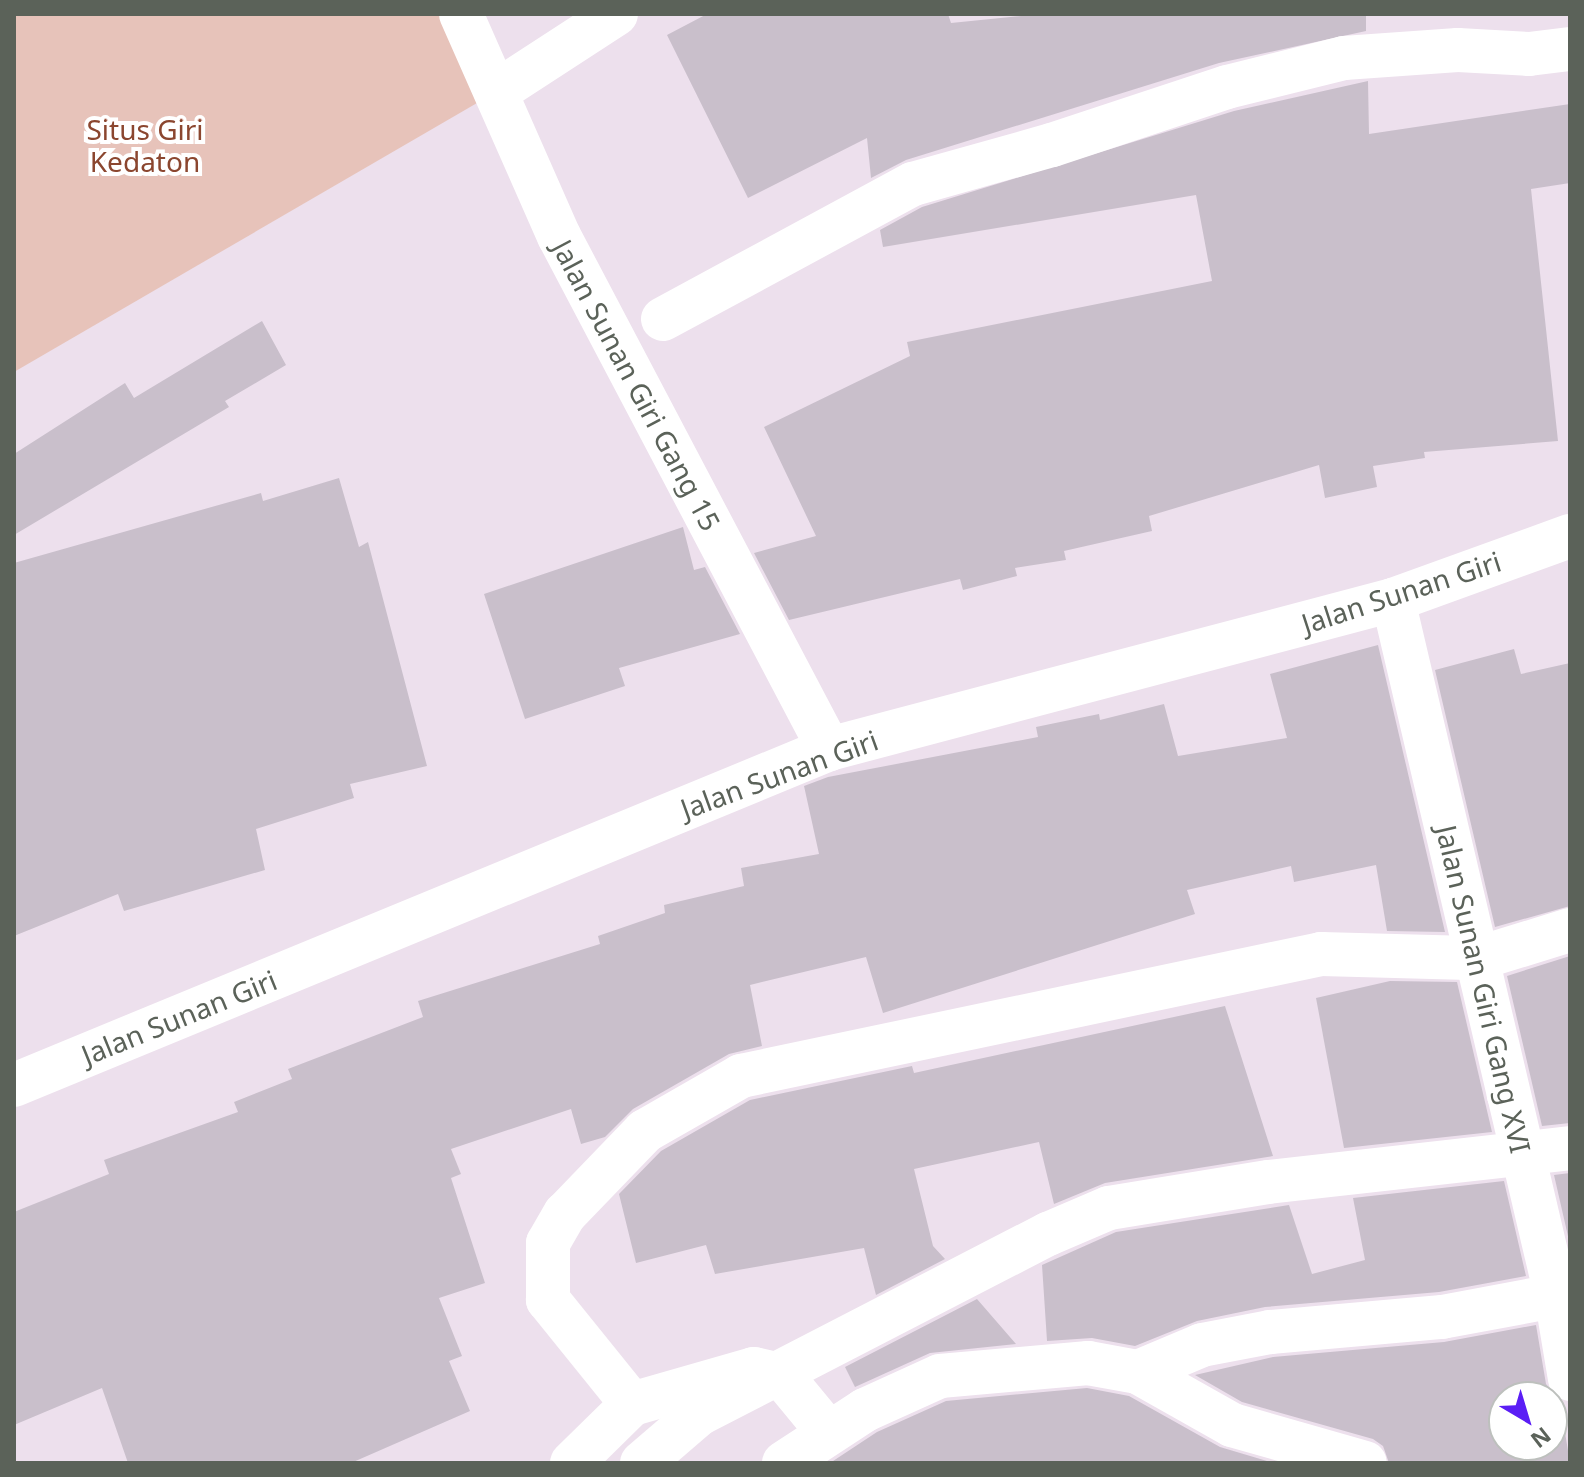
<!DOCTYPE html>
<style>
body{margin:0}
#map{position:relative;width:1584px;height:1477px;overflow:hidden;background:#ede0ed;font-family:"Noto Sans",sans-serif}
div>[style]{position:absolute}
[style*='--x']{left:calc(var(--x)*1px);top:calc(var(--y)*1px);width:calc(var(--w)*1px);rotate:calc(var(--a)*1deg)}
.green>*{inset:0;background:#e7c3ba}
.building>*{inset:0;background:#c9bfcb}
.minor>*{height:44px;margin:-22px;padding:0 22px;transform-origin:22px;border-radius:22px;background:#fff}
.secondary>*{height:44px;margin:-22px;padding:0 22px;transform-origin:22px;border-radius:22px;background:#fff}
span{translate:-50% -50%;white-space:nowrap;text-align:center;line-height:1.15;-webkit-text-stroke:8px #fff;paint-order:stroke}
.park-label{font-size:28px;color:#8b462f}
.street-label{font-size:28px;color:#5b6259}
.frame{position:absolute;inset:0;border:16px solid #5b6259;pointer-events:none}
.north{position:absolute;left:1488px;top:1381px;width:80px;height:80px;box-sizing:border-box;background:#fff;border:2px solid #bdc0bd;border-radius:50%;rotate:142deg;font-size:22px;font-weight:700;line-height:32px;text-align:center;color:#5b6259}
.north::after{content:'';display:block;margin:auto;width:28px;height:36px;background:#5b1ef5;clip-path:polygon(50% 0,100% 100%,50% 72%,0 100%)}
</style>
<div id="map">
<div class="green">
<div style="clip-path:polygon(14px 14px,461px 14px,496px 92px,14px 372px)"></div>
</div>
<div class="building">
<div style="clip-path:polygon(707px 14px,948px 14px,951px 23px,1041px 14px,1366px 14px,1366px 31px,1219px 63px,906px 160px,871px 178px,867px 138px,748px 198px,667px 35px)"></div>
<div style="clip-path:polygon(1368px 81px,1369px 134px,1570px 104px,1570px 183px,1531px 189px,1558px 441px,1424px 452px,1425px 458px,1373px 466px,1377px 487px,1325px 498px,1319px 465px,1149px 516px,1152px 531px,1064px 551px,1066px 560px,1015px 568px,1017px 576px,963px 590px,960px 579px,789px 620px,754px 553px,816px 536px,764px 427px,910px 356px,907px 342px,1212px 281px,1196px 195px,883px 247px,880px 230px,922px 207px,1234px 111px)"></div>
<div style="clip-path:polygon(262px 321px,286px 365px,225px 401px,229px 407px,14px 535px,14px 454px,125px 383px,134px 398px)"></div>
<div style="clip-path:polygon(339px 478px,359px 547px,368px 542px,427px 766px,350px 784px,354px 798px,256px 829px,265px 870px,124px 911px,118px 894px,14px 936px,14px 563px,261px 493px,263px 501px)"></div>
<div style="clip-path:polygon(683px 527px,694px 570px,705px 567px,740px 634px,619px 668px,625px 686px,525px 719px,484px 594px)"></div>
<div style="clip-path:polygon(1378px 645px,1445px 932px,1387px 931px,1376px 865px,1294px 882px,1291px 866px,1187px 890px,1195px 914px,883px 1013px,866px 957px,750px 985px,762px 1046px,729px 1054px,633px 1109px,605px 1137px,581px 1144px,571px 1109px,451px 1149px,461px 1174px,451px 1178px,485px 1283px,439px 1298px,462px 1356px,449px 1361px,470px 1411px,351px 1463px,128px 1463px,102px 1388px,14px 1425px,14px 1212px,109px 1174px,104px 1160px,238px 1112px,234px 1102px,292px 1079px,288px 1069px,423px 1017px,418px 1001px,600px 944px,598px 936px,665px 913px,664px 905px,744px 886px,741px 868px,819px 854px,804px 786px,828px 777px,1038px 737px,1036px 727px,1099px 714px,1100px 720px,1164px 704px,1178px 756px,1287px 738px,1270px 674px)"></div>
<div style="clip-path:polygon(1514px 649px,1521px 674px,1570px 663px,1570px 906px,1495px 927px,1435px 670px)"></div>
<div style="clip-path:polygon(1570px 956px,1570px 1123px,1542px 1126px,1507px 976px)"></div>
<div style="clip-path:polygon(1390px 981px,1457px 982px,1492px 1132px,1344px 1148px,1316px 998px)"></div>
<div style="clip-path:polygon(1225px 1006px,1273px 1156px,1105px 1183px,1054px 1204px,1039px 1142px,914px 1169px,933px 1246px,945px 1259px,876px 1295px,864px 1248px,715px 1274px,706px 1245px,636px 1263px,619px 1194px,661px 1151px,750px 1100px,912px 1066px,914px 1073px)"></div>
<div style="clip-path:polygon(1570px 1173px,1570px 1245px,1554px 1175px)"></div>
<div style="clip-path:polygon(1504px 1181px,1526px 1276px,1439px 1292px,1265px 1307px,1197px 1321px,1135px 1346px,1092px 1338px,1047px 1341px,1042px 1265px,1116px 1232px,1289px 1205px,1312px 1274px,1365px 1260px,1353px 1198px)"></div>
<div style="clip-path:polygon(977px 1299px,1016px 1344px,930px 1353px,855px 1387px,845px 1367px)"></div>
<div style="clip-path:polygon(evenodd,1536px 1325px,1546px 1384px,1560px 1402px,1570px 1463px,1389px 1463px,1383px 1446px,1373px 1439px,1242px 1402px,1195px 1375px,1273px 1357px,1444px 1342px,1536px 1325px,1504px 1397px,1552px 1397px,1552px 1445px,1504px 1445px,1504px 1397px)"></div>
<div style="clip-path:polygon(1087px 1388px,1129px 1396px,1220px 1447px,1274px 1463px,830px 1463px,877px 1432px,946px 1401px)"></div>
</div>
<div class="minor">
<div style="--x:461;--y:14;--w:243;--a:66.2"></div>
<div style="--x:559;--y:236;--w:580;--a:62.24"></div>
<div style="--x:496;--y:92;--w:143;--a:-33"></div>
<div style="--x:663;--y:319;--w:284;--a:-28.4"></div>
<div style="--x:913;--y:184;--w:144;--a:-15.7"></div>
<div style="--x:1052;--y:145;--w:184;--a:-18.3"></div>
<div style="--x:1227;--y:87;--w:121;--a:-13.9"></div>
<div style="--x:1344;--y:58;--w:114;--a:-4"></div>
<div style="--x:1458;--y:50;--w:71;--a:3.2"></div>
<div style="--x:1529;--y:54;--w:41;--a:-7"></div>
<div style="--x:1393;--y:600;--w:714;--a:76.8"></div>
<div style="--x:1556;--y:1295;--w:85;--a:80.5"></div>
<div style="--x:1138;--y:1372;--w:69;--a:-22.9"></div>
<div style="--x:1202;--y:1345;--w:69;--a:-10.8"></div>
<div style="--x:1270;--y:1332;--w:173;--a:-5"></div>
<div style="--x:1442;--y:1317;--w:130;--a:-10.6"></div>
<div style="--x:632;--y:1404;--w:134;--a:-128.9"></div>
<div style="--x:548;--y:1300;--w:57;--a:-90"></div>
<div style="--x:548;--y:1243;--w:34;--a:-60"></div>
<div style="--x:565;--y:1214;--w:115;--a:-46.1"></div>
<div style="--x:645;--y:1131;--w:111;--a:-29.8"></div>
<div style="--x:741;--y:1076;--w:593;--a:-11.88"></div>
<div style="--x:1321;--y:954;--w:158;--a:1.5"></div>
<div style="--x:1479;--y:958;--w:95;--a:-17.1"></div>
<div style="--x:572;--y:1463;--w:84;--a:-44.5"></div>
<div style="--x:632;--y:1404;--w:127;--a:-16"></div>
<div style="--x:754;--y:1369;--w:28;--a:13"></div>
<div style="--x:781;--y:1375;--w:74;--a:50.5"></div>
<div style="--x:642;--y:1463;--w:75;--a:-40.7"></div>
<div style="--x:699;--y:1414;--w:393;--a:-27.3"></div>
<div style="--x:1048;--y:1234;--w:66;--a:-23.1"></div>
<div style="--x:1109;--y:1208;--w:161;--a:-9.3"></div>
<div style="--x:1268;--y:1182;--w:304;--a:-6.4"></div>
<div style="--x:784;--y:1463;--w:97;--a:-33.2"></div>
<div style="--x:865;--y:1410;--w:82;--a:-24.4"></div>
<div style="--x:940;--y:1376;--w:149;--a:-5"></div>
<div style="--x:1088;--y:1363;--w:51;--a:10.2"></div>
<div style="--x:1138;--y:1372;--w:108;--a:29.4"></div>
<div style="--x:1232;--y:1425;--w:138;--a:15.9"></div>
</div>
<div class="secondary">
<div style="--x:14;--y:1085;--w:882;--a:-22.4"></div>
<div style="--x:829;--y:749;--w:583;--a:-14.8"></div>
<div style="--x:1393;--y:600;--w:188;--a:-19.9"></div>
</div>
<div class="park-label">
<span style="left:145px;top:145px">Situs Giri<br>Kedaton</span>
</div>
<div class="street-label">
<span style="left:637px;top:385px;rotate:62deg">Jalan Sunan Giri Gang 15</span>
<span style="left:1401px;top:592px;rotate:-18deg">Jalan Sunan Giri</span>
<span style="left:779px;top:774px;rotate:-20deg">Jalan Sunan Giri</span>
<span style="left:1484px;top:989px;rotate:77deg">Jalan Sunan Giri Gang XVI</span>
<span style="left:179px;top:1017px;rotate:-22deg">Jalan Sunan Giri</span>
</div>
<div class="frame"></div>
<div class="north">N</div>
</div>
